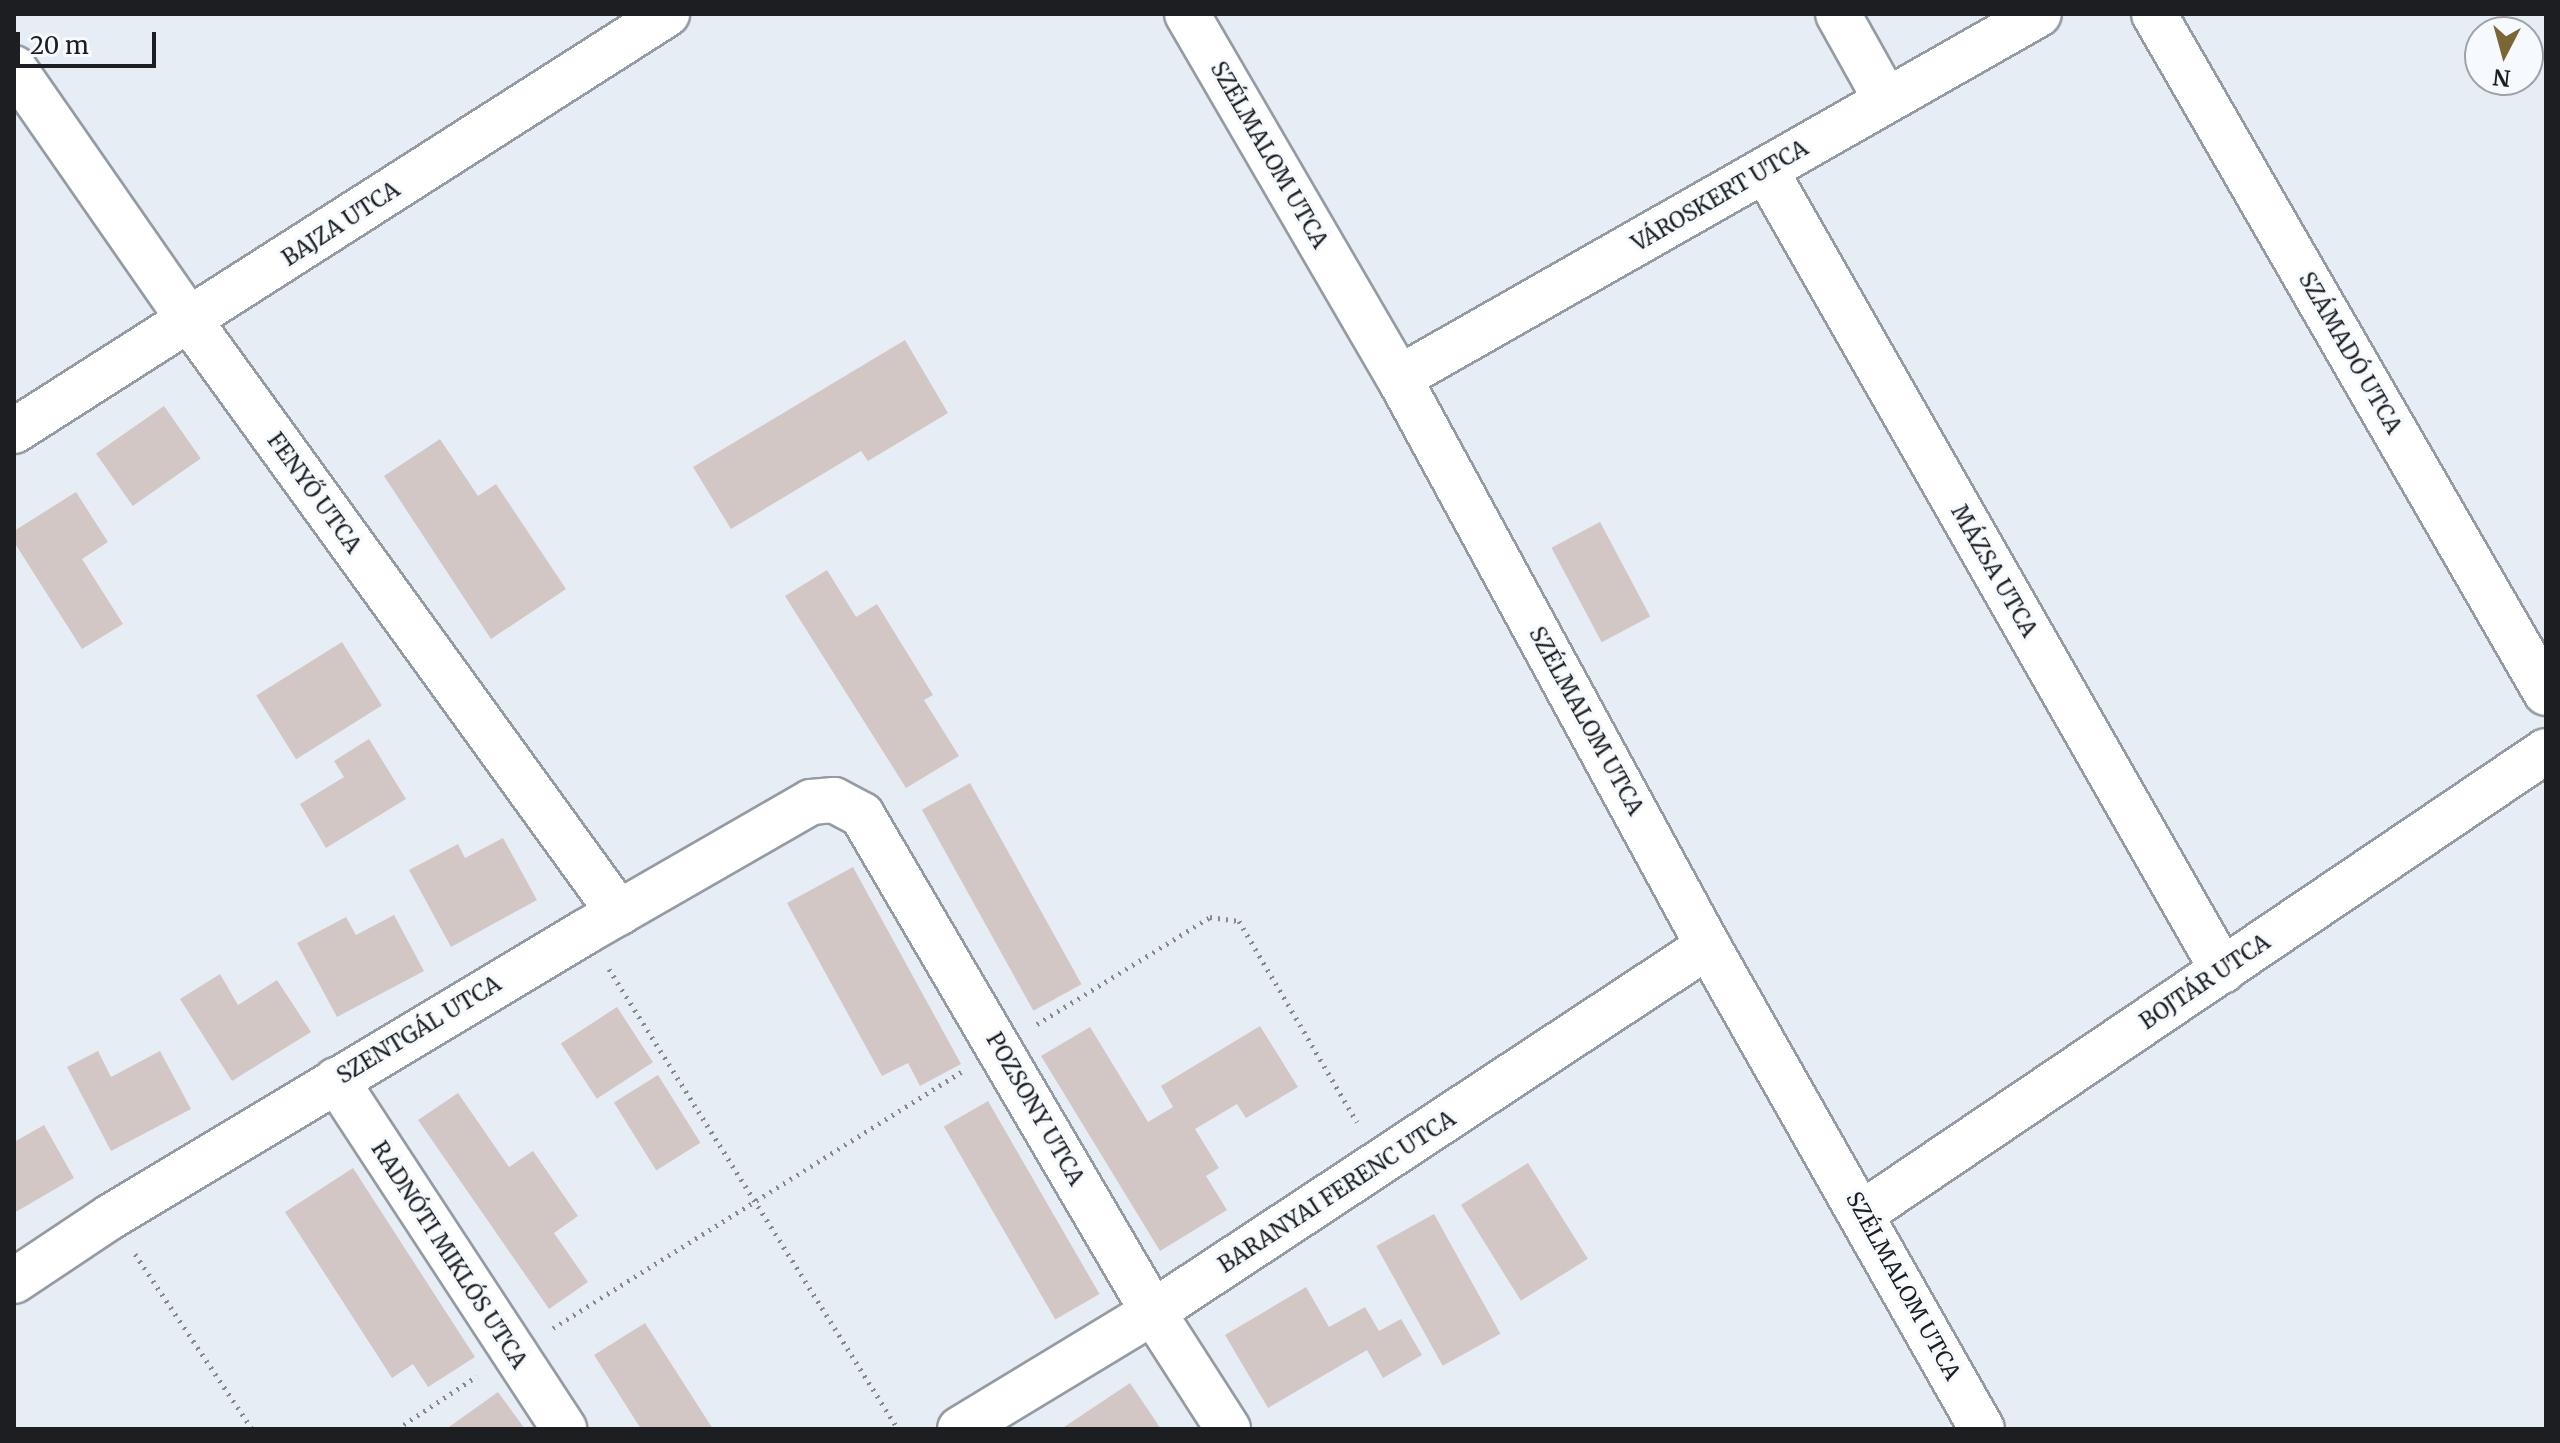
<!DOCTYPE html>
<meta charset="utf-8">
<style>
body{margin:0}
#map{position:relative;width:2560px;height:1443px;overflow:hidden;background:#e7edf5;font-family:Merriweather,serif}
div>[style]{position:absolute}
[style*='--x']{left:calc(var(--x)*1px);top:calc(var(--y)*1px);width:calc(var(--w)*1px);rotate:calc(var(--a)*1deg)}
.building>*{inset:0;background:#d2c7c5;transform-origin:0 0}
.path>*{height:5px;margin-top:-2.5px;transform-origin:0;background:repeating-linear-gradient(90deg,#84898e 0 2px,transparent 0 8px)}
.roads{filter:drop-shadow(2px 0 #959ba2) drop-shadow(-2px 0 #959ba2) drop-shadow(0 2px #959ba2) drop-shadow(0 -2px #959ba2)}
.street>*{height:44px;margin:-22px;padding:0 22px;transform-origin:22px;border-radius:22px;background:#fff}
span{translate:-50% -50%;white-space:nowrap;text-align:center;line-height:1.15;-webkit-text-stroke:6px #f6faff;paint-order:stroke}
.street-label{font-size:22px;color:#1c1e21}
.frame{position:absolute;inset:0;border:16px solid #1c1e21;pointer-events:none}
.north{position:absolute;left:2464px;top:16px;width:80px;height:80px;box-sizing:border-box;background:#f6faff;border:2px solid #9fa2a6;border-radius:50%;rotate:186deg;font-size:22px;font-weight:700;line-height:32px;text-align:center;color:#1c1e21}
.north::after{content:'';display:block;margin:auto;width:28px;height:36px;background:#7d6636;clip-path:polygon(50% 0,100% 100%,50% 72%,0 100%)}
.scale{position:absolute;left:16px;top:32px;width:140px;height:36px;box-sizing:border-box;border:4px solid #1c1e21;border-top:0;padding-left:10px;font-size:24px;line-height:28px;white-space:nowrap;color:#1c1e21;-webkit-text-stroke:6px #f6faff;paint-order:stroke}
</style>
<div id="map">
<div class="building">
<div style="clip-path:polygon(905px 340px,948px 413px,868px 461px,861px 451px,731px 529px,693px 467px)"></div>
<div style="left:164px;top:406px;width:64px;height:83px;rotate:55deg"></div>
<div style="clip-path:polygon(440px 439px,478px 496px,496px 484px,566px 589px,491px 639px,384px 476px)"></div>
<div style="clip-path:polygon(76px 492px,108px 542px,82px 559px,123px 624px,82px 649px,14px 542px,14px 531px)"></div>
<div style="left:1600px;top:522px;width:107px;height:55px;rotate:62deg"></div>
<div style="clip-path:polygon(827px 570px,856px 617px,877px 604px,933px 695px,924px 700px,959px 756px,906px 788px,785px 596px)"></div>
<div style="left:342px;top:642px;width:75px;height:101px;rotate:58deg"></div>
<div style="clip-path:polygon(369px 739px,406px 799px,326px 848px,300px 804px,344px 777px,334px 761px)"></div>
<div style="left:970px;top:783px;width:230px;height:55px;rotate:61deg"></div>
<div style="clip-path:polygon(503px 838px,537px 900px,451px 947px,409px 870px,458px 844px,465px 858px)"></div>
<div style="clip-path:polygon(853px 867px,961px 1064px,920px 1086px,908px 1063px,882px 1076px,787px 903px)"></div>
<div style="clip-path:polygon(394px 915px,424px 971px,337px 1017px,297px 943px,346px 917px,356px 935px)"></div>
<div style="clip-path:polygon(220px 974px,238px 1005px,277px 980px,311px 1032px,232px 1081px,180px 999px)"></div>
<div style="left:617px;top:1007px;width:66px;height:67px;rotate:57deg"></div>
<div style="clip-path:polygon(1260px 1026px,1298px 1087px,1246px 1118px,1237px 1104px,1195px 1129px,1219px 1168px,1206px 1176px,1227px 1210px,1160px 1251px,1041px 1056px,1090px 1027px,1148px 1122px,1173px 1107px,1161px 1086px)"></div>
<div style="clip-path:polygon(98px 1051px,111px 1077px,160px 1051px,191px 1109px,111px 1151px,67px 1067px)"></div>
<div style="left:658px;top:1075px;width:80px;height:52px;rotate:58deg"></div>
<div style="clip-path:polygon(458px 1093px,509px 1167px,533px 1151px,578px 1216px,554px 1233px,588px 1282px,549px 1309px,418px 1120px)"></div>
<div style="left:988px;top:1101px;width:223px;height:51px;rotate:60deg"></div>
<div style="clip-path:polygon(44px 1125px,74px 1178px,14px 1213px,14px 1142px)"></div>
<div style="left:1528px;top:1163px;width:113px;height:79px;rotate:58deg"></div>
<div style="clip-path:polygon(353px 1168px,475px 1357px,428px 1387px,413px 1364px,392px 1378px,285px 1212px)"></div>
<div style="left:1434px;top:1214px;width:137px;height:66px;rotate:61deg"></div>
<div style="clip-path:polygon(1306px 1287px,1329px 1327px,1365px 1307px,1379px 1331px,1401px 1319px,1422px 1355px,1383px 1378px,1367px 1350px,1268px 1408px,1225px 1335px)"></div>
<div style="clip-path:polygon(645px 1323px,713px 1429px,641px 1429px,594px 1355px)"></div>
<div style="clip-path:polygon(1130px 1383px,1161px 1429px,1061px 1429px)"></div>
<div style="clip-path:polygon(498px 1392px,525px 1429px,450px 1429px,449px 1427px)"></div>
</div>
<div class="path">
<div style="--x:609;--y:969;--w:543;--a:57.86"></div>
<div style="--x:1037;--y:1024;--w:203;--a:-31.7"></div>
<div style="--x:1210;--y:917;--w:29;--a:8"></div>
<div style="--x:1239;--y:921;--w:233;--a:59.6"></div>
<div style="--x:135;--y:1254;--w:211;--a:56.2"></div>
<div style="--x:553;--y:1328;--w:482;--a:-32.1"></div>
<div style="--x:397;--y:1429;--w:96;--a:-33.5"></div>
</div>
<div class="roads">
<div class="street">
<div style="--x:1187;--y:14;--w:421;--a:59.8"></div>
<div style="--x:1399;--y:378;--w:647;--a:61.45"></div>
<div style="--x:1708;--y:946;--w:555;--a:60.43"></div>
<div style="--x:1838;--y:14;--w:98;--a:60.8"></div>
<div style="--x:2154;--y:14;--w:784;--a:60"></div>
<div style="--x:14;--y:68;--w:308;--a:55.2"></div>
<div style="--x:190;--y:321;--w:731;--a:54.07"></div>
<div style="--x:1766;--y:171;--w:921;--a:60.26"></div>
<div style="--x:1399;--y:378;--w:736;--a:-29.63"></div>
<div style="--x:14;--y:431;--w:775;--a:-32.56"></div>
<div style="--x:336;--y:1080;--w:417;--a:56.8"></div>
<div style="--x:1864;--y:1212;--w:823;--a:-34.06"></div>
<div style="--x:14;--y:1281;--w:115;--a:-33.7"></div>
<div style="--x:110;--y:1217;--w:554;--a:-30.96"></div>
<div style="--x:585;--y:932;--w:261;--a:-29.9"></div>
<div style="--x:811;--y:802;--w:23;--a:-5"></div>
<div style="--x:834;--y:800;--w:32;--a:28"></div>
<div style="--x:862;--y:815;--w:576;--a:59.65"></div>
<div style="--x:1153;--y:1312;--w:139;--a:57.3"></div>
<div style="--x:960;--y:1429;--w:226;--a:-31.2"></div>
<div style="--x:1153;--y:1312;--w:665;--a:-33.4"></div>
</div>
</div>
<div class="street-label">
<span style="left:1269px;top:155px;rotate:60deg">SZÉLMALOM UTCA</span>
<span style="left:1720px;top:196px;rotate:-30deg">VÁROSKERT UTCA</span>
<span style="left:341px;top:224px;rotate:-33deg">BAJZA UTCA</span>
<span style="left:2350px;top:353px;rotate:60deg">SZÁMADÓ UTCA</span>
<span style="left:314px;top:493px;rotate:54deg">FENYŐ UTCA</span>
<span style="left:1994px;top:571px;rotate:60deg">MÁZSA UTCA</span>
<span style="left:1586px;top:721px;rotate:61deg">SZÉLMALOM UTCA</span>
<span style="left:2205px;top:982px;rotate:-34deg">BOJTÁR UTCA</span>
<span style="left:419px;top:1030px;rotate:-31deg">SZENTGÁL UTCA</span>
<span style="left:1035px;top:1109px;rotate:60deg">POZSONY UTCA</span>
<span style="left:1337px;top:1192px;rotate:-33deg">BARANYAI FERENC UTCA</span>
<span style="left:449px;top:1255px;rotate:57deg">RADNÓTI MIKLÓS UTCA</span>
<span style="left:1903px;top:1286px;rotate:61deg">SZÉLMALOM UTCA</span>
</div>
<div class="frame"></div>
<div class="north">N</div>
<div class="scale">20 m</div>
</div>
